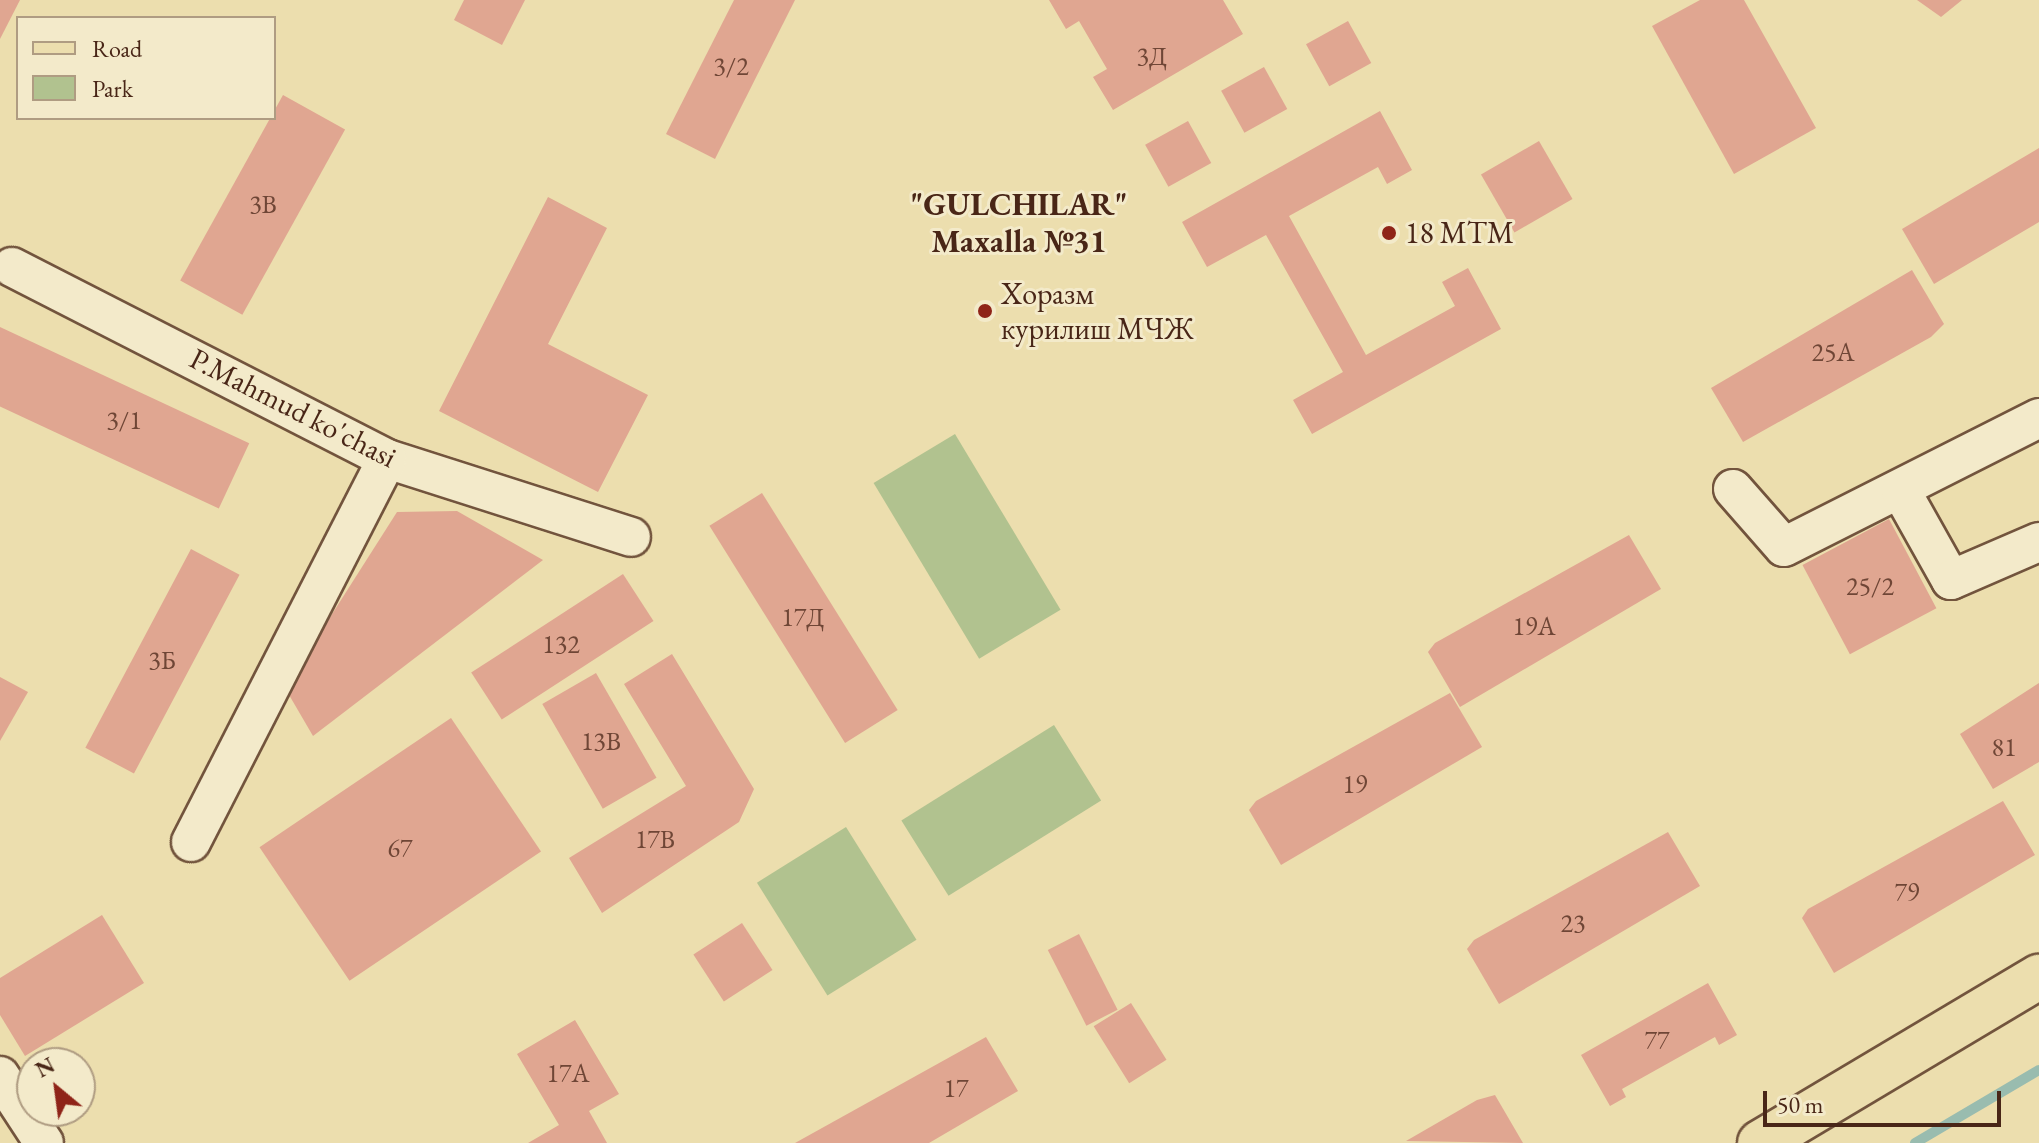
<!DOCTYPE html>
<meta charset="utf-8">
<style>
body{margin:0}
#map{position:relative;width:2039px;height:1143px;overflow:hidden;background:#ecdeae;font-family:"EB Garamond",serif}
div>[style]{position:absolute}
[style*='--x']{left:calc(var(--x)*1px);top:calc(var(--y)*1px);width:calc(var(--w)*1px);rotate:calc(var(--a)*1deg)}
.green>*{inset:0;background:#b1c28f;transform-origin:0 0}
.stream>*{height:10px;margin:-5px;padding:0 5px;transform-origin:5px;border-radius:5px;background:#99bcaf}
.building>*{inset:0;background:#e0a691;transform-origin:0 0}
.roads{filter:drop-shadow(2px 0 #72543d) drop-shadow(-2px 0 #72543d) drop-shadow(0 2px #72543d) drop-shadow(0 -2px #72543d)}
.minor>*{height:38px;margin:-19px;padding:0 19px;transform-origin:19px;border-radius:19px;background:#f3eaca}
.major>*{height:44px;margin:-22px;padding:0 22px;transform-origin:22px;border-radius:22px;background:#ecdeae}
.dots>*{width:22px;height:22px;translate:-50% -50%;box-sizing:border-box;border:4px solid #f3eaca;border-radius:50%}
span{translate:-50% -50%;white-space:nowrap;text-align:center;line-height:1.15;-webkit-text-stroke:6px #f3eaca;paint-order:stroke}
.number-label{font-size:26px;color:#6f4636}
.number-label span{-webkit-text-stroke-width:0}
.poi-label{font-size:30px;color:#492617}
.left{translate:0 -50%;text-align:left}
.street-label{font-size:30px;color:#492617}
.neighbourhood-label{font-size:32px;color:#492617;font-weight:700}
.legend{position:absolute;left:16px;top:16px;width:260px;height:104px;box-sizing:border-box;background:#f3eaca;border:2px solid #af9c82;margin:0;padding:10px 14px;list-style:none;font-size:24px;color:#492617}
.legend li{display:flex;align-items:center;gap:16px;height:40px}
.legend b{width:40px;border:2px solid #af9c82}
.north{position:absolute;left:16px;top:1047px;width:80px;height:80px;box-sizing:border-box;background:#f3eaca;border:2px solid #af9c82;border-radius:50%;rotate:331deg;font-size:22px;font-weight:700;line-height:32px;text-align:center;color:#492617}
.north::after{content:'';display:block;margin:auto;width:28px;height:36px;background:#8f2418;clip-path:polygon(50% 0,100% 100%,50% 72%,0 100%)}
.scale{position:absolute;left:1763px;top:1091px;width:238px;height:36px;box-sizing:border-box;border:4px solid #492617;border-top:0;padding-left:10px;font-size:24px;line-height:28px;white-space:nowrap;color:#492617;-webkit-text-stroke:6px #f3eaca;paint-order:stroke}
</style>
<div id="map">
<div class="green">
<div style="left:955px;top:434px;width:205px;height:95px;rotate:59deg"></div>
<div style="left:1054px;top:725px;width:89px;height:180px;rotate:58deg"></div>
<div style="left:846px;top:827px;width:133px;height:105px;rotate:58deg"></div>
</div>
<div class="stream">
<div style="--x:1915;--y:1143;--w:144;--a:-30.5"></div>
</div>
<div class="building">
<div style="clip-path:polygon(0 0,20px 0,0 39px)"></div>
<div style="clip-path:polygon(464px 0,525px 0,502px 45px,454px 20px)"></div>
<div style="clip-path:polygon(734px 0,795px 0,715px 159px,666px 134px)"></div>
<div style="clip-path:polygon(1049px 0,1223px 0,1243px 34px,1113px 110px,1093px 77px,1107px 69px,1079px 21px,1066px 29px)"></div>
<div style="clip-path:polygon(1700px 0,1744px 0,1816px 128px,1734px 174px,1652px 26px)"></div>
<div style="clip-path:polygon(1917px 0,1962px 0,1941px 17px)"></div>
<div style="left:1348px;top:21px;width:48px;height:48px;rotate:61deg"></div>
<div style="left:1264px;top:67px;width:48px;height:49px;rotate:61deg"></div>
<div style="left:283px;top:95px;width:71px;height:212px;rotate:29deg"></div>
<div style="clip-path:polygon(1380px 111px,1412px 170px,1387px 184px,1378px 167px,1289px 216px,1366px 355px,1455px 306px,1442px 282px,1468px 268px,1501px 329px,1312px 434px,1293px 400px,1343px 372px,1266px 235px,1207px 267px,1182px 222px)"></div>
<div style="left:1188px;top:121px;width:48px;height:49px;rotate:61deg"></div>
<div style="left:1539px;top:141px;width:67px;height:67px;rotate:60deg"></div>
<div style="clip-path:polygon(2039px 148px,2039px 222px,1934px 284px,1902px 229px)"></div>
<div style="clip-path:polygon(548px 197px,607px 228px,548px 344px,648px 395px,598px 492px,439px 411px)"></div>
<div style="clip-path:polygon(1912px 270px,1944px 324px,1931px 337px,1743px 442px,1711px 388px)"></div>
<div style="left:0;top:327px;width:275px;height:72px;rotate:25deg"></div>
<div style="left:762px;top:493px;width:256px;height:62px;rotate:58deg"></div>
<div style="clip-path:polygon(457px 511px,543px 560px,313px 736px,285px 688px,397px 512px)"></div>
<div style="left:1889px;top:519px;width:101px;height:98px;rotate:62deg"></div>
<div style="clip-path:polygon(1629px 535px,1661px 589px,1460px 707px,1428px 652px,1435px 643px)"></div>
<div style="left:191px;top:549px;width:55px;height:225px;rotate:28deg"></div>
<div style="left:623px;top:574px;width:56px;height:181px;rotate:57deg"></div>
<div style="clip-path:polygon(672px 654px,754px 789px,739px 822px,602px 913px,569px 858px,686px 786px,624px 684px)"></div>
<div style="left:596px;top:673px;width:121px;height:62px;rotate:60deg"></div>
<div style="clip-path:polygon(0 677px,28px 692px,0 741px)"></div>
<div style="clip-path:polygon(2039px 683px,2039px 762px,1993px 789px,1960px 734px)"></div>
<div style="clip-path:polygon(1450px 693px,1482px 747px,1281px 865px,1249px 810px,1256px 801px)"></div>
<div style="left:451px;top:718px;width:161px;height:231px;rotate:56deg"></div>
<div style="clip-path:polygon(2003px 801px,2035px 855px,1834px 973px,1802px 918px,1808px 909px)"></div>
<div style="clip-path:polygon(1668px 832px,1700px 886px,1499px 1004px,1467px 949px,1474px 940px)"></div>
<div style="clip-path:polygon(102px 915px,144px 983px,25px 1056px,0 1015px,0 978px)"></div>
<div style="left:742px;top:923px;width:56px;height:58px;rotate:57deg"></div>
<div style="left:1079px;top:934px;width:85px;height:35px;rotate:63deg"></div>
<div style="clip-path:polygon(1708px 983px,1737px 1035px,1719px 1045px,1715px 1037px,1622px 1089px,1626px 1097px,1610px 1106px,1581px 1055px)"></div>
<div style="left:1131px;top:1003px;width:67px;height:44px;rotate:58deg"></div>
<div style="clip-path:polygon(575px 1020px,619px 1094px,589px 1111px,607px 1143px,528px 1143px,559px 1125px,517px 1054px)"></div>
<div style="clip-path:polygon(986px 1037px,1018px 1091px,929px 1143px,795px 1143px)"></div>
<div style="clip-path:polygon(1495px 1095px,1523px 1143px,1406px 1141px,1477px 1100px)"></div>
</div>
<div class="roads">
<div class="minor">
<div style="--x:12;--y:267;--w:421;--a:27.1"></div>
<div style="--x:387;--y:459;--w:256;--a:17.7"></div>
<div style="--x:1733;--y:489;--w:77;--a:48.7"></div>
<div style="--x:1784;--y:547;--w:286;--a:-26.8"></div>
<div style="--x:1901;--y:491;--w:102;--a:60.7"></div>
<div style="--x:1951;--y:580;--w:96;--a:-23.4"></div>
<div style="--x:191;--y:842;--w:430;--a:-62.9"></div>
<div style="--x:0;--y:1076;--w:80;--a:56.7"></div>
</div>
<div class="major">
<div style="--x:1760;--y:1143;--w:325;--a:-30.8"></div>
</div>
</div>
<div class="dots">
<div style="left:1389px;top:233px;background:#8f2418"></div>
<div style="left:985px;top:311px;background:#8f2418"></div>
</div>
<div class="number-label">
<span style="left:1152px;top:57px">3Д</span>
<span style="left:731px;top:67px">3/2</span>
<span style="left:263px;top:205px">3В</span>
<span style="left:1833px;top:353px">25A</span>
<span style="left:124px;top:421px">3/1</span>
<span style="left:1870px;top:587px">25/2</span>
<span style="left:803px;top:618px">17Д</span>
<span style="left:1534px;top:627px">19A</span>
<span style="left:561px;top:645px">132</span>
<span style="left:162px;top:661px">3Б</span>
<span style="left:601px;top:742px">13В</span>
<span style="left:2004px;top:748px">81</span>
<span style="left:1355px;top:785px">19</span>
<span style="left:655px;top:840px">17В</span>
<span style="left:400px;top:849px">67</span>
<span style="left:1907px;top:893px">79</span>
<span style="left:1573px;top:924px">23</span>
<span style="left:1657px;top:1041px">77</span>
<span style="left:568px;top:1074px">17A</span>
<span style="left:956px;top:1089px">17</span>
</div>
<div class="poi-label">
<span class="left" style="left:1405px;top:233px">18 MTM</span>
<span class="left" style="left:1001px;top:311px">Хоразм<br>курилиш МЧЖ</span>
</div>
<div class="street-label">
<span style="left:293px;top:408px;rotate:27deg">P.Mahmud ko'chasi</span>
</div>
<div class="neighbourhood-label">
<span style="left:1019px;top:223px">"GULCHILAR"<br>Maxalla №31</span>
</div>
<ul class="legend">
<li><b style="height:10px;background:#ecdeae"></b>Road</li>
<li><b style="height:22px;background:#b1c28f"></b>Park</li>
</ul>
<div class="north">N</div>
<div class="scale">50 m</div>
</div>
